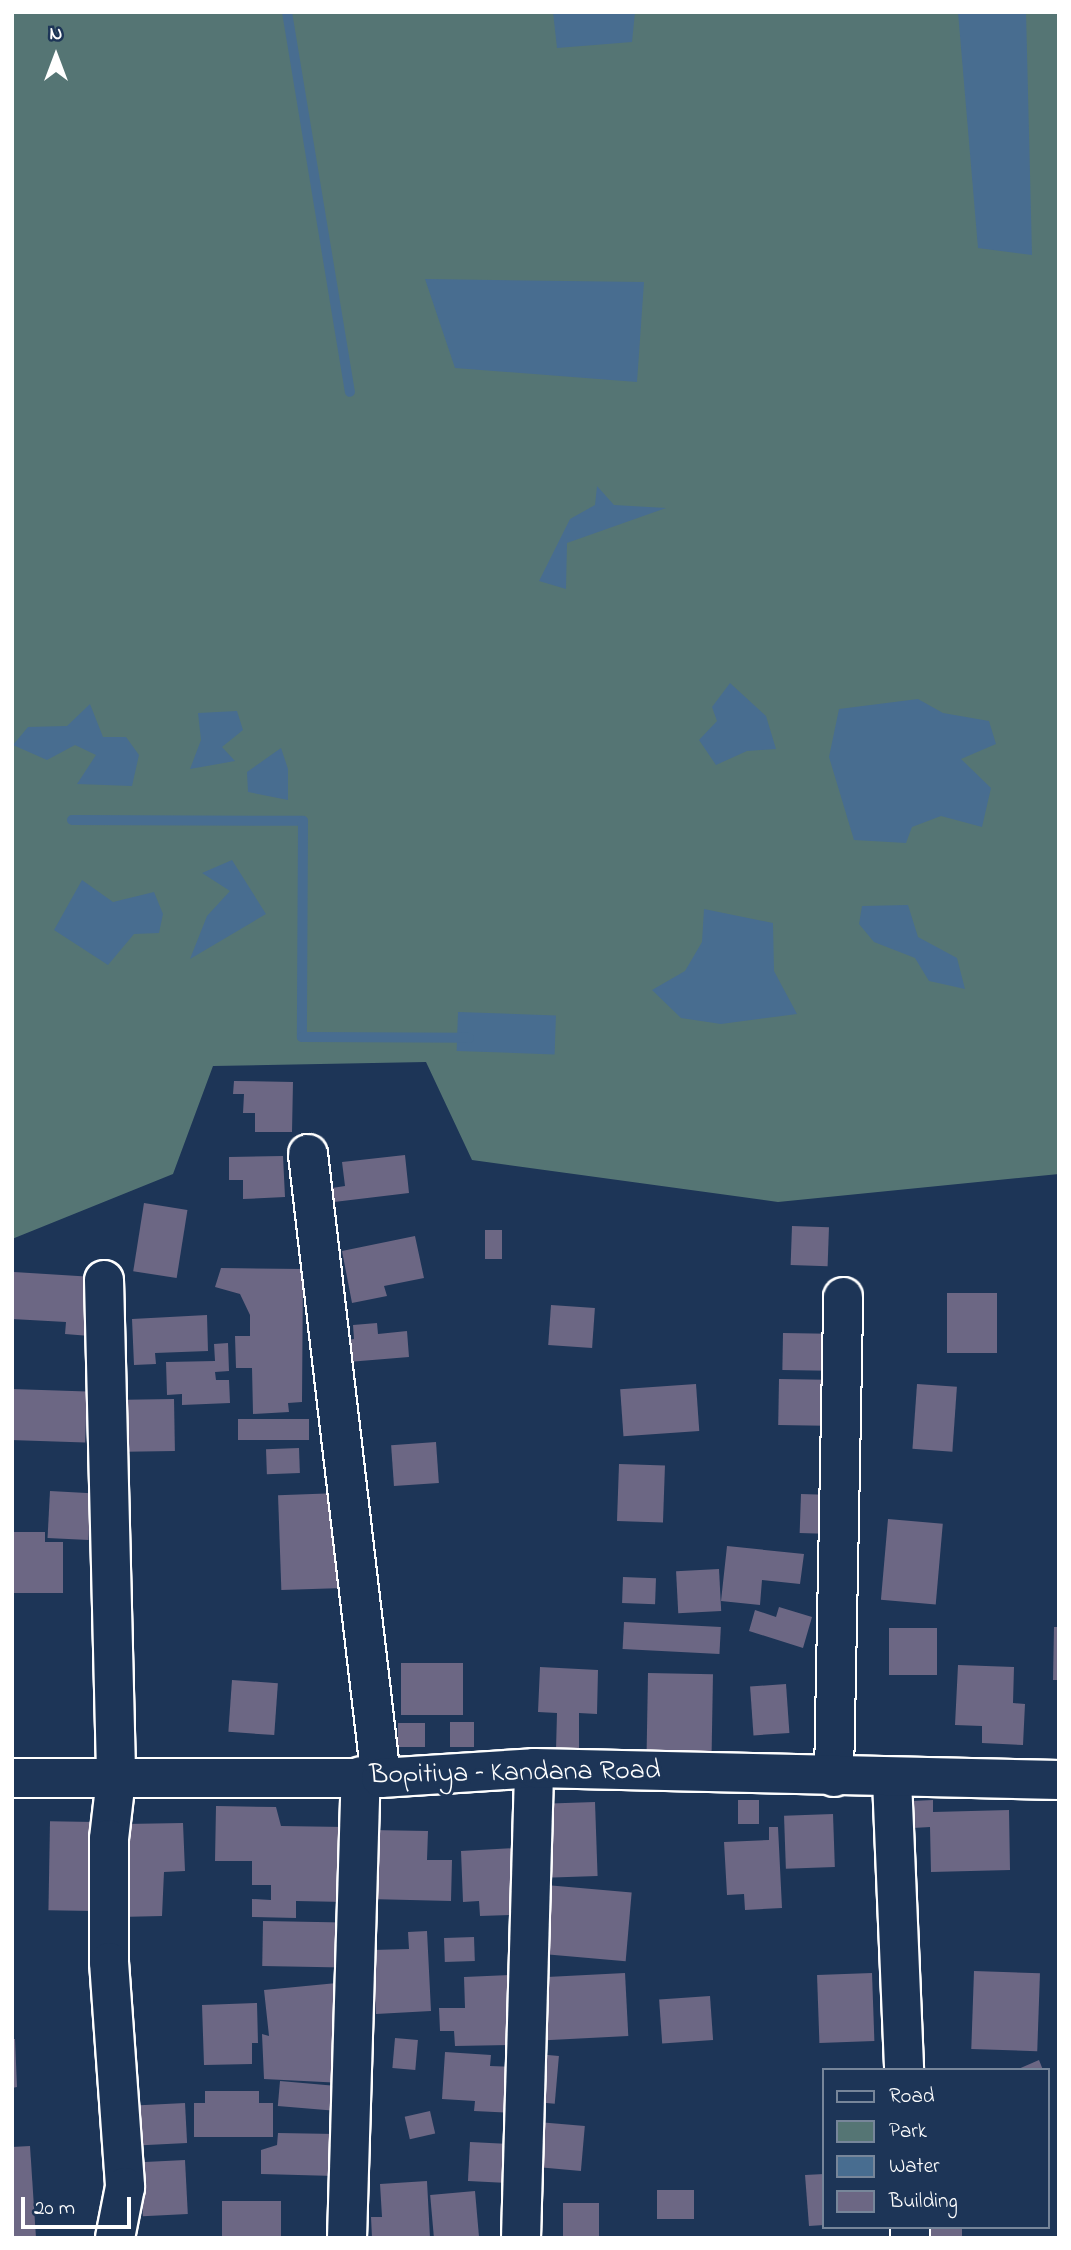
<!DOCTYPE html>
<meta charset="utf-8">
<style>
body{margin:0}
#map{position:relative;width:1071px;height:2250px;overflow:hidden;background:#1d3557;font-family:"Indie Flower",sans-serif}
div>[style]{position:absolute}
[style*='--x']{left:calc(var(--x)*1px);top:calc(var(--y)*1px);width:calc(var(--w)*1px);rotate:calc(var(--a)*1deg)}
.green>*{inset:0;background:#557574}
.water>*{inset:0;background:#486d90;transform-origin:0 0}
.stream>*{height:10px;margin:-5px;padding:0 5px;transform-origin:5px;border-radius:5px;background:#486d90}
.building>*{inset:0;background:#6c6784;transform-origin:0 0}
.roads{filter:drop-shadow(2px 0 #fff) drop-shadow(-2px 0 #fff) drop-shadow(0 2px #fff) drop-shadow(0 -2px #fff)}
.street>*{height:38px;margin:-19px;padding:0 19px;transform-origin:19px;border-radius:19px;background:#1d3557}
.secondary>*{height:38px;margin:-19px;padding:0 19px;transform-origin:19px;border-radius:19px;background:#1d3557}
span{translate:-50% -50%;white-space:nowrap;text-align:center;line-height:1.15;-webkit-text-stroke:6px #1d3557;paint-order:stroke}
.street-label{font-size:28px;color:#fff}
.frame{position:absolute;inset:0;border:14px solid #fff;pointer-events:none}
.legend{position:absolute;left:822px;top:2068px;width:228px;height:161px;box-sizing:border-box;background:#1d3557;border:2px solid #77869a;margin:0;padding:9px 12px;list-style:none;font-size:21px;color:#fff}
.legend li{display:flex;align-items:center;gap:14px;height:35px}
.legend b{width:35px;border:2px solid #77869a}
.north{position:absolute;left:21px;top:21px;width:70px;height:70px;-webkit-text-stroke:5px #1d3557;paint-order:stroke;rotate:0deg;font-size:19px;font-weight:700;line-height:28px;text-align:center;color:#fff}
.north::after{content:'';display:block;margin:auto;width:24px;height:32px;background:#fff;clip-path:polygon(50% 0,100% 100%,50% 72%,0 100%)}
.scale{position:absolute;left:21px;top:2197px;width:110px;height:32px;box-sizing:border-box;border:4px solid #fff;border-top:0;padding-left:9px;font-size:21px;line-height:24px;white-space:nowrap;color:#fff;-webkit-text-stroke:5px #1d3557;paint-order:stroke}
</style>
<div id="map">
<div class="green">
<div style="clip-path:polygon(12px 12px,1059px 12px,1059px 1174px,778px 1202px,472px 1160px,426px 1062px,213px 1066px,173px 1174px,12px 1239px)"></div>
</div>
<div class="water">
<div style="clip-path:polygon(553px 12px,635px 12px,632px 42px,557px 48px)"></div>
<div style="clip-path:polygon(958px 12px,1026px 12px,1032px 255px,978px 248px)"></div>
<div style="clip-path:polygon(425px 279px,644px 282px,637px 382px,455px 368px)"></div>
<div style="clip-path:polygon(597px 486px,614px 505px,666px 508px,567px 543px,566px 589px,539px 581px,570px 519px,595px 505px)"></div>
<div style="clip-path:polygon(730px 683px,766px 716px,776px 749px,747px 751px,716px 765px,699px 740px,717px 721px,712px 707px)"></div>
<div style="clip-path:polygon(918px 699px,943px 713px,989px 721px,996px 744px,961px 759px,991px 788px,982px 827px,941px 816px,912px 827px,906px 843px,854px 840px,829px 757px,839px 709px)"></div>
<div style="clip-path:polygon(90px 704px,103px 737px,126px 737px,139px 755px,132px 786px,77px 784px,96px 755px,75px 745px,47px 760px,13px 745px,28px 727px,67px 726px)"></div>
<div style="clip-path:polygon(237px 711px,243px 730px,222px 747px,235px 761px,190px 769px,201px 740px,198px 713px)"></div>
<div style="clip-path:polygon(281px 748px,288px 769px,288px 800px,248px 792px,247px 772px)"></div>
<div style="clip-path:polygon(232px 860px,266px 914px,190px 959px,207px 916px,230px 891px,202px 873px)"></div>
<div style="clip-path:polygon(82px 880px,113px 902px,154px 892px,163px 914px,159px 933px,134px 934px,108px 965px,54px 930px)"></div>
<div style="clip-path:polygon(908px 905px,918px 937px,957px 958px,965px 989px,929px 981px,915px 958px,874px 942px,859px 924px,862px 906px)"></div>
<div style="clip-path:polygon(704px 909px,773px 923px,774px 971px,797px 1014px,721px 1024px,681px 1018px,652px 990px,685px 971px,702px 942px)"></div>
<div style="left:458px;top:1012px;width:98px;height:39px;rotate:2deg"></div>
</div>
<div class="stream">
<div style="--x:287;--y:12;--w:385;--a:80.6"></div>
<div style="--x:72;--y:820;--w:231;--a:0.2"></div>
<div style="--x:303;--y:821;--w:216;--a:90.3"></div>
<div style="--x:302;--y:1037;--w:167;--a:0.3"></div>
</div>
<div class="building">
<div style="clip-path:polygon(234px 1081px,293px 1082px,292px 1132px,255px 1132px,255px 1113px,243px 1113px,244px 1094px,233px 1094px)"></div>
<div style="clip-path:polygon(405px 1155px,409px 1193px,334px 1202px,332px 1188px,345px 1186px,342px 1162px)"></div>
<div style="clip-path:polygon(283px 1156px,285px 1197px,243px 1199px,243px 1180px,229px 1180px,229px 1157px)"></div>
<div style="left:144px;top:1203px;width:44px;height:69px;rotate:9deg"></div>
<div style="left:792px;top:1226px;width:37px;height:39px;rotate:2deg"></div>
<div style="left:485px;top:1230px;width:17px;height:29px"></div>
<div style="clip-path:polygon(415px 1236px,424px 1278px,384px 1286px,387px 1296px,352px 1303px,342px 1251px)"></div>
<div style="clip-path:polygon(221px 1268px,303px 1269px,302px 1402px,288px 1403px,289px 1412px,253px 1414px,252px 1368px,236px 1368px,235px 1336px,250px 1336px,250px 1315px,240px 1294px,215px 1287px)"></div>
<div style="clip-path:polygon(14px 1272px,94px 1277px,90px 1336px,65px 1334px,66px 1322px,12px 1319px)"></div>
<div style="left:947px;top:1293px;width:50px;height:60px"></div>
<div style="left:551px;top:1305px;width:44px;height:40px;rotate:4deg"></div>
<div style="clip-path:polygon(207px 1315px,208px 1351px,155px 1353px,156px 1364px,134px 1365px,132px 1319px)"></div>
<div style="clip-path:polygon(377px 1323px,378px 1334px,407px 1331px,409px 1357px,348px 1362px,346px 1340px,354px 1339px,353px 1325px)"></div>
<div style="left:783px;top:1333px;width:46px;height:37px;rotate:1deg"></div>
<div style="clip-path:polygon(228px 1343px,229px 1371px,215px 1372px,216px 1380px,229px 1380px,230px 1403px,182px 1405px,182px 1394px,167px 1395px,166px 1362px,215px 1361px,214px 1344px)"></div>
<div style="left:779px;top:1379px;width:46px;height:46px;rotate:1deg"></div>
<div style="left:696px;top:1384px;width:47px;height:76px;rotate:86deg"></div>
<div style="left:917px;top:1384px;width:40px;height:65px;rotate:4deg"></div>
<div style="left:12px;top:1389px;width:75px;height:51px;rotate:2deg"></div>
<div style="left:174px;top:1399px;width:52px;height:49px;rotate:89deg"></div>
<div style="left:309px;top:1419px;width:21px;height:71px;rotate:90deg"></div>
<div style="left:436px;top:1442px;width:41px;height:45px;rotate:86deg"></div>
<div style="left:299px;top:1448px;width:25px;height:33px;rotate:88deg"></div>
<div style="left:619px;top:1464px;width:46px;height:57px;rotate:2deg"></div>
<div style="left:50px;top:1491px;width:41px;height:47px;rotate:3deg"></div>
<div style="left:340px;top:1493px;width:95px;height:62px;rotate:88deg"></div>
<div style="left:801px;top:1494px;width:32px;height:39px;rotate:2deg"></div>
<div style="left:888px;top:1519px;width:55px;height:81px;rotate:5deg"></div>
<div style="clip-path:polygon(12px 1532px,45px 1532px,45px 1542px,63px 1542px,63px 1593px,12px 1593px)"></div>
<div style="clip-path:polygon(727px 1546px,804px 1554px,800px 1584px,762px 1580px,760px 1605px,721px 1601px)"></div>
<div style="left:719px;top:1569px;width:42px;height:43px;rotate:87deg"></div>
<div style="left:623px;top:1577px;width:33px;height:26px;rotate:2deg"></div>
<div style="clip-path:polygon(779px 1607px,812px 1617px,803px 1648px,749px 1631px,755px 1610px,776px 1617px)"></div>
<div style="left:624px;top:1622px;width:97px;height:27px;rotate:3deg"></div>
<div style="clip-path:polygon(1054px 1627px,1059px 1627px,1059px 1680px,1053px 1680px)"></div>
<div style="left:937px;top:1628px;width:47px;height:48px;rotate:90deg"></div>
<div style="left:401px;top:1663px;width:62px;height:52px"></div>
<div style="clip-path:polygon(958px 1665px,1014px 1667px,1013px 1703px,1025px 1704px,1023px 1745px,982px 1743px,982px 1726px,955px 1725px)"></div>
<div style="clip-path:polygon(540px 1667px,598px 1670px,597px 1714px,579px 1713px,579px 1750px,556px 1750px,557px 1713px,538px 1712px)"></div>
<div style="left:648px;top:1673px;width:65px;height:80px;rotate:1deg"></div>
<div style="left:232px;top:1680px;width:46px;height:52px;rotate:4deg"></div>
<div style="left:786px;top:1684px;width:49px;height:36px;rotate:86deg"></div>
<div style="left:450px;top:1722px;width:24px;height:25px"></div>
<div style="left:398px;top:1723px;width:27px;height:24px"></div>
<div style="left:738px;top:1800px;width:21px;height:24px"></div>
<div style="clip-path:polygon(933px 1800px,933px 1812px,1009px 1810px,1010px 1870px,931px 1872px,930px 1827px,913px 1828px,912px 1801px)"></div>
<div style="left:595px;top:1802px;width:74px;height:52px;rotate:88deg"></div>
<div style="clip-path:polygon(216px 1806px,276px 1807px,281px 1826px,345px 1827px,345px 1902px,296px 1901px,296px 1918px,252px 1917px,252px 1899px,271px 1900px,271px 1885px,252px 1885px,252px 1861px,215px 1861px)"></div>
<div style="left:833px;top:1814px;width:53px;height:49px;rotate:88deg"></div>
<div style="left:95px;top:1822px;width:89px;height:45px;rotate:91deg"></div>
<div style="clip-path:polygon(183px 1823px,185px 1871px,164px 1872px,162px 1916px,120px 1917px,125px 1824px)"></div>
<div style="clip-path:polygon(769px 1827px,778px 1827px,782px 1908px,745px 1910px,744px 1894px,727px 1895px,724px 1842px,769px 1840px)"></div>
<div style="clip-path:polygon(371px 1830px,428px 1831px,427px 1860px,452px 1860px,451px 1901px,369px 1899px)"></div>
<div style="clip-path:polygon(516px 1848px,519px 1898px,510px 1898px,511px 1915px,480px 1916px,479px 1901px,463px 1902px,461px 1851px)"></div>
<div style="left:546px;top:1885px;width:86px;height:69px;rotate:5deg"></div>
<div style="left:263px;top:1921px;width:81px;height:45px;rotate:1deg"></div>
<div style="clip-path:polygon(427px 1931px,431px 2011px,376px 2014px,375px 2001px,367px 2002px,372px 1950px,409px 1949px,408px 1932px)"></div>
<div style="left:474px;top:1937px;width:24px;height:30px;rotate:88deg"></div>
<div style="left:974px;top:1971px;width:66px;height:78px;rotate:2deg"></div>
<div style="left:625px;top:1973px;width:63px;height:83px;rotate:87deg"></div>
<div style="left:872px;top:1973px;width:68px;height:55px;rotate:88deg"></div>
<div style="clip-path:polygon(512px 1975px,513px 2045px,455px 2046px,454px 2031px,440px 2031px,439px 2008px,465px 2008px,464px 1977px)"></div>
<div style="clip-path:polygon(337px 1983px,343px 2083px,264px 2079px,262px 2034px,269px 2036px,264px 1990px)"></div>
<div style="left:710px;top:1996px;width:44px;height:51px;rotate:86deg"></div>
<div style="clip-path:polygon(257px 2003px,258px 2043px,252px 2043px,252px 2064px,204px 2065px,202px 2005px)"></div>
<div style="left:395px;top:2038px;width:23px;height:30px;rotate:5deg"></div>
<div style="clip-path:polygon(12px 2039px,15px 2039px,17px 2087px,12px 2088px)"></div>
<div style="clip-path:polygon(445px 2052px,491px 2055px,490px 2066px,517px 2067px,514px 2113px,474px 2111px,475px 2101px,442px 2099px)"></div>
<div style="left:537px;top:2054px;width:22px;height:48px;rotate:5deg"></div>
<div style="clip-path:polygon(1039px 2060px,1043px 2070px,1016px 2070px)"></div>
<div style="left:280px;top:2081px;width:57px;height:25px;rotate:5deg"></div>
<div style="clip-path:polygon(205px 2091px,259px 2091px,259px 2103px,273px 2103px,273px 2137px,194px 2137px,194px 2103px,205px 2103px)"></div>
<div style="left:185px;top:2103px;width:40px;height:50px;rotate:87deg"></div>
<div style="left:430px;top:2111px;width:23px;height:26px;rotate:77deg"></div>
<div style="left:538px;top:2122px;width:47px;height:45px;rotate:5deg"></div>
<div style="clip-path:polygon(278px 2133px,336px 2134px,335px 2176px,261px 2174px,261px 2150px,277px 2145px)"></div>
<div style="left:470px;top:2142px;width:40px;height:39px;rotate:3deg"></div>
<div style="clip-path:polygon(30px 2146px,36px 2238px,12px 2238px,12px 2147px)"></div>
<div style="left:185px;top:2160px;width:54px;height:45px;rotate:87deg"></div>
<div style="clip-path:polygon(824px 2174px,824px 2225px,809px 2226px,805px 2175px)"></div>
<div style="clip-path:polygon(427px 2181px,430px 2238px,372px 2238px,371px 2217px,382px 2217px,380px 2184px)"></div>
<div style="left:657px;top:2190px;width:37px;height:29px"></div>
<div style="left:475px;top:2191px;width:47px;height:45px;rotate:85deg"></div>
<div style="left:281px;top:2201px;width:37px;height:59px;rotate:90deg"></div>
<div style="left:563px;top:2203px;width:36px;height:35px"></div>
<div style="left:923px;top:2228px;width:39px;height:10px"></div>
</div>
<div class="roads">
<div class="street">
<div style="--x:308;--y:1154;--w:628;--a:83.33"></div>
<div style="--x:104;--y:1280;--w:499;--a:88.6"></div>
<div style="--x:116;--y:1779;--w:60;--a:96.7"></div>
<div style="--x:109;--y:1839;--w:123;--a:90"></div>
<div style="--x:109;--y:1962;--w:226;--a:85.9"></div>
<div style="--x:125;--y:2187;--w:52;--a:101.1"></div>
<div style="--x:834;--y:1777;--w:480;--a:-88.9"></div>
<div style="--x:892;--y:1780;--w:290;--a:87.6"></div>
<div style="--x:910;--y:2227;--w:11;--a:90"></div>
<div style="--x:347;--y:2238;--w:462;--a:-88.3"></div>
<div style="--x:521;--y:2238;--w:470;--a:-88.4"></div>
</div>
<div class="secondary">
<div style="--x:12;--y:1778;--w:369;--a:0"></div>
<div style="--x:381;--y:1778;--w:153;--a:-3.7"></div>
<div style="--x:534;--y:1768;--w:525;--a:1.31"></div>
</div>
</div>
<div class="street-label">
<span style="left:515px;top:1774px;rotate:-1deg">Bopitiya – Kandana Road</span>
</div>
<div class="frame"></div>
<ul class="legend">
<li><b style="height:9px;background:#1d3557"></b>Road</li>
<li><b style="height:19px;background:#557574"></b>Park</li>
<li><b style="height:19px;background:#486d90"></b>Water</li>
<li><b style="height:19px;background:#6c6784"></b>Building</li>
</ul>
<div class="north">N</div>
<div class="scale">20 m</div>
</div>
